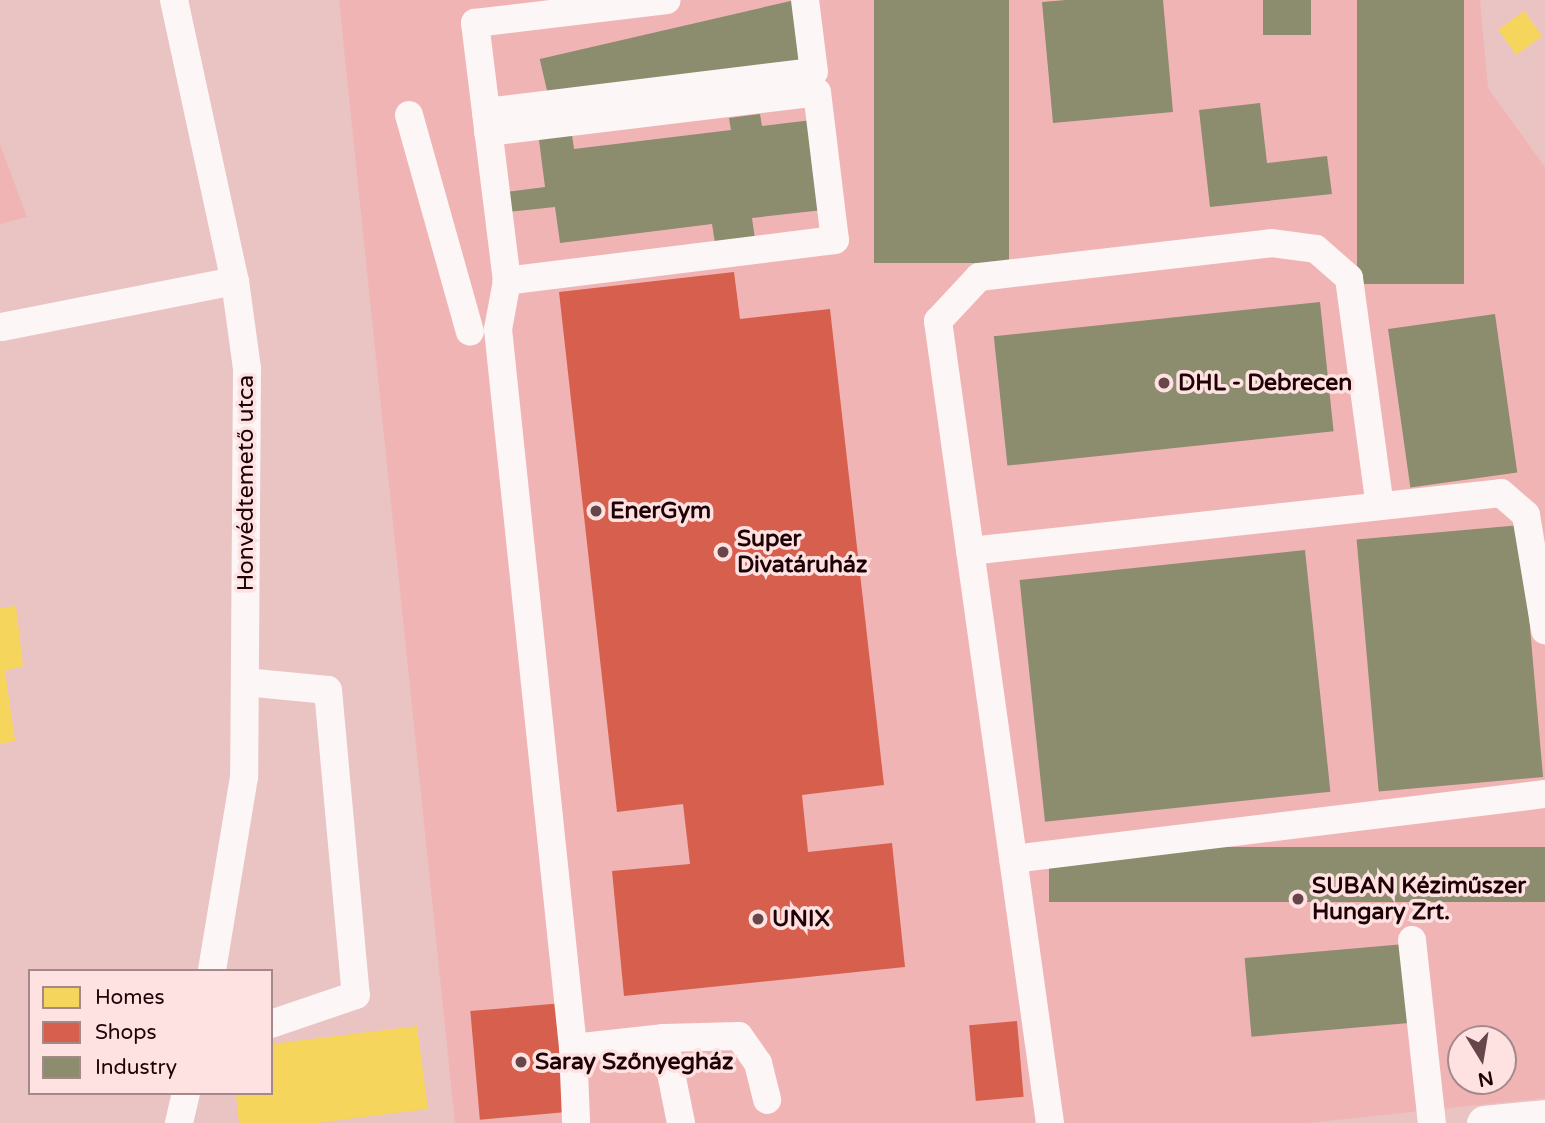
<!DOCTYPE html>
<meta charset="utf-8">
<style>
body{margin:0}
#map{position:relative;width:1545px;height:1123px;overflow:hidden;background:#eac3c3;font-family:"Varela Round",sans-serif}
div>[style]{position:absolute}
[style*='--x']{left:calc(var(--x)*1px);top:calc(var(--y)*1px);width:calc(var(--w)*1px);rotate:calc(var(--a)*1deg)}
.built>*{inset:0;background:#f1b4b5}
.homes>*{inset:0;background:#f6d55c;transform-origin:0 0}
.shops>*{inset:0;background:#d6604d;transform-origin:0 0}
.industry>*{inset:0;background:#8c8c6e;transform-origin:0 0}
.minor>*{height:28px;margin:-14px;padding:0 14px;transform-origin:14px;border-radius:14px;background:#fcf6f6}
.major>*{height:35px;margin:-17.5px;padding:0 17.5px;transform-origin:17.5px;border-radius:17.5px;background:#fcf6f6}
.dots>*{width:19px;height:19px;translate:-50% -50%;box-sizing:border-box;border:4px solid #fee1e1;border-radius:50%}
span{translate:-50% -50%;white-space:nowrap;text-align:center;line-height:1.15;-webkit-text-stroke:7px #fee1e1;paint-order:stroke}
.poi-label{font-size:23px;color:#1f0205;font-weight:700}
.left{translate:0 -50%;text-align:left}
.street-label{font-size:23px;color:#1f0205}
.legend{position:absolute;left:28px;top:969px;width:245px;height:126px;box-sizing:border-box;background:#fee1e1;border:2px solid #a58889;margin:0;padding:9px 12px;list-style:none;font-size:21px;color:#1f0205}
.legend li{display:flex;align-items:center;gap:14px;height:35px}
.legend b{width:35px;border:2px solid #a58889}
.north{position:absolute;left:1447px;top:1025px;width:70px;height:70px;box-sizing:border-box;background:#fee1e1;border:2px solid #a58889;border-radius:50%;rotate:169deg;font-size:19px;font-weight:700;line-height:28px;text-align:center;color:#1f0205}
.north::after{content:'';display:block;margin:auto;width:24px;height:32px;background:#664648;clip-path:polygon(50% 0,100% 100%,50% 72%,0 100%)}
</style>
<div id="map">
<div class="built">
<div style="clip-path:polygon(evenodd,339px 0,1480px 0,1488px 88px,1545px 167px,1545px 1098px,1308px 1123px,455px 1123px,339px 0,1461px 1039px,1503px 1039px,1503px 1081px,1461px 1081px,1461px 1039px)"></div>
<div style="clip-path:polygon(0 144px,27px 217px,0 224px)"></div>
</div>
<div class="homes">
<div style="left:1524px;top:11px;width:31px;height:32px;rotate:54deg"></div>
<div style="clip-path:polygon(16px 606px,23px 666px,5px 671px,15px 741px,0 744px,0 608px)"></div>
<div style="clip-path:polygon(417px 1026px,428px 1109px,316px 1123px,239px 1123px,236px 1093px,271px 1093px,271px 1044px)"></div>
</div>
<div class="shops">
<div style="clip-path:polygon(734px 272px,740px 319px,830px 309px,884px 785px,802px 795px,808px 852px,892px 843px,905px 967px,624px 996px,612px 871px,690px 864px,683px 804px,617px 812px,559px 292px)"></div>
<div style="left:563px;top:1003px;width:109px;height:93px;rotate:85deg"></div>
<div style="left:1017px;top:1021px;width:76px;height:48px;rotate:85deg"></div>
</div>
<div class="industry">
<div style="left:795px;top:0;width:61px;height:262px;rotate:77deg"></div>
<div style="left:874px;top:0;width:135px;height:263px"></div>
<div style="clip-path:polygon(1066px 0,1163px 0,1173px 112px,1053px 123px,1042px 2px)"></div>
<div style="left:1263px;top:0;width:48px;height:35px"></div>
<div style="left:1357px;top:0;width:107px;height:284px"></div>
<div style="clip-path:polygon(1260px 103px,1267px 163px,1327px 156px,1332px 194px,1210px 207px,1199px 110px)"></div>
<div style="clip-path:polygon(760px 114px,762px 126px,812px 120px,823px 210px,752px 218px,755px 239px,715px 243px,712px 224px,560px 243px,555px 207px,508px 212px,505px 192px,545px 187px,538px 132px,571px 128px,574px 149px,731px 130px,729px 118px)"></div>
<div style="left:1320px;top:302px;width:130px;height:328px;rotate:84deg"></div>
<div style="left:1495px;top:314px;width:160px;height:108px;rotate:82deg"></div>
<div style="left:1521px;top:525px;width:253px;height:165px;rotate:85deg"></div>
<div style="left:1305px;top:550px;width:243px;height:287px;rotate:84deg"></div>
<div style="left:1545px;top:847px;width:55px;height:496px;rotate:90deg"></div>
<div style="left:1405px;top:944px;width:79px;height:161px;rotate:85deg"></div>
</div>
<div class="minor">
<div style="--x:174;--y:0;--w:288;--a:77.8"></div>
<div style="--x:235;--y:281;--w:89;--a:82.2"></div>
<div style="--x:247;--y:369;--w:408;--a:90.4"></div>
<div style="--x:244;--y:777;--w:197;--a:99.4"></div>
<div style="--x:486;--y:112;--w:330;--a:-7"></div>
<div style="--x:814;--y:72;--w:73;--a:-97.1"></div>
<div style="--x:409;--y:115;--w:225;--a:74.3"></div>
<div style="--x:488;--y:132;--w:331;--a:-6.9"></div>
<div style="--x:817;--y:92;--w:149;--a:83.1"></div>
<div style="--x:835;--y:240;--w:331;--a:172.9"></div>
<div style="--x:507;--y:281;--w:170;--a:-97.1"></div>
<div style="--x:486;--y:112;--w:90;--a:-97"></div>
<div style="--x:475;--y:23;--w:193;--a:-6.8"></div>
<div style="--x:507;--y:281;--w:49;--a:100.6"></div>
<div style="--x:498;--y:329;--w:723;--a:84.04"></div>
<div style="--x:573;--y:1048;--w:92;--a:-6.3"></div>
<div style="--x:664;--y:1038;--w:87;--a:78.7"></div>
<div style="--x:2;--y:327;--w:237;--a:-11.2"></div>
<div style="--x:970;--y:551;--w:534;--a:-6.23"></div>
<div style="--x:1501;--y:493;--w:33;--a:41"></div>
<div style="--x:1526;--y:515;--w:117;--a:80.6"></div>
<div style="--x:245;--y:682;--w:83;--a:5.5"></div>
<div style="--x:328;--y:690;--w:306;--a:84.8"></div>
<div style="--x:356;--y:995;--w:90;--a:161.2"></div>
<div style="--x:1013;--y:859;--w:536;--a:-6.97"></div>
<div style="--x:1412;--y:940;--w:184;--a:83.8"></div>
<div style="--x:664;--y:1038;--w:75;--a:-1.5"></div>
<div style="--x:739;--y:1036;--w:33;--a:55"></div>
<div style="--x:758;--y:1063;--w:38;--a:76"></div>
<div style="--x:573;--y:1048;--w:73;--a:87.6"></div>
<div style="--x:179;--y:1123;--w:31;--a:-77"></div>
<div style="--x:1050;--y:1123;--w:810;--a:-97.95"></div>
<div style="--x:938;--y:321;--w:60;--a:-47"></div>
<div style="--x:979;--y:277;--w:294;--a:-6.6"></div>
<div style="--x:1271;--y:243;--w:45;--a:7.6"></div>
<div style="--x:1316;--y:249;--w:44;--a:41.3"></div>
<div style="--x:1349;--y:278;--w:230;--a:82.3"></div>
</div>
<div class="major">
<div style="--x:1484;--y:1123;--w:61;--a:-5.6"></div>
</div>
<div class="dots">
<div style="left:1164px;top:383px;background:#664648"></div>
<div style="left:596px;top:511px;background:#664648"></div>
<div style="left:723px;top:552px;background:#664648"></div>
<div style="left:1298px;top:899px;background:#664648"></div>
<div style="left:758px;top:919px;background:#664648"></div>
<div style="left:521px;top:1062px;background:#664648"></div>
</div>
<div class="poi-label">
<span class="left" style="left:1178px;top:383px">DHL - Debrecen</span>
<span class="left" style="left:610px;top:511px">EnerGym</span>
<span class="left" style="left:737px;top:552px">Super<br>Divatáruház</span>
<span class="left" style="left:1312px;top:899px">SUBAN Kéziműszer<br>Hungary Zrt.</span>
<span class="left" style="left:772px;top:919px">UNIX</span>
<span class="left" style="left:535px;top:1062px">Saray Szőnyegház</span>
</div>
<div class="street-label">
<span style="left:246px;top:483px;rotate:-90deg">Honvédtemető utca</span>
</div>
<ul class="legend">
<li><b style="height:19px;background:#f6d55c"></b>Homes</li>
<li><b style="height:19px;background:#d6604d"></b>Shops</li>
<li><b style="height:19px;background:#8c8c6e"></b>Industry</li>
</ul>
<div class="north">N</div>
</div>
